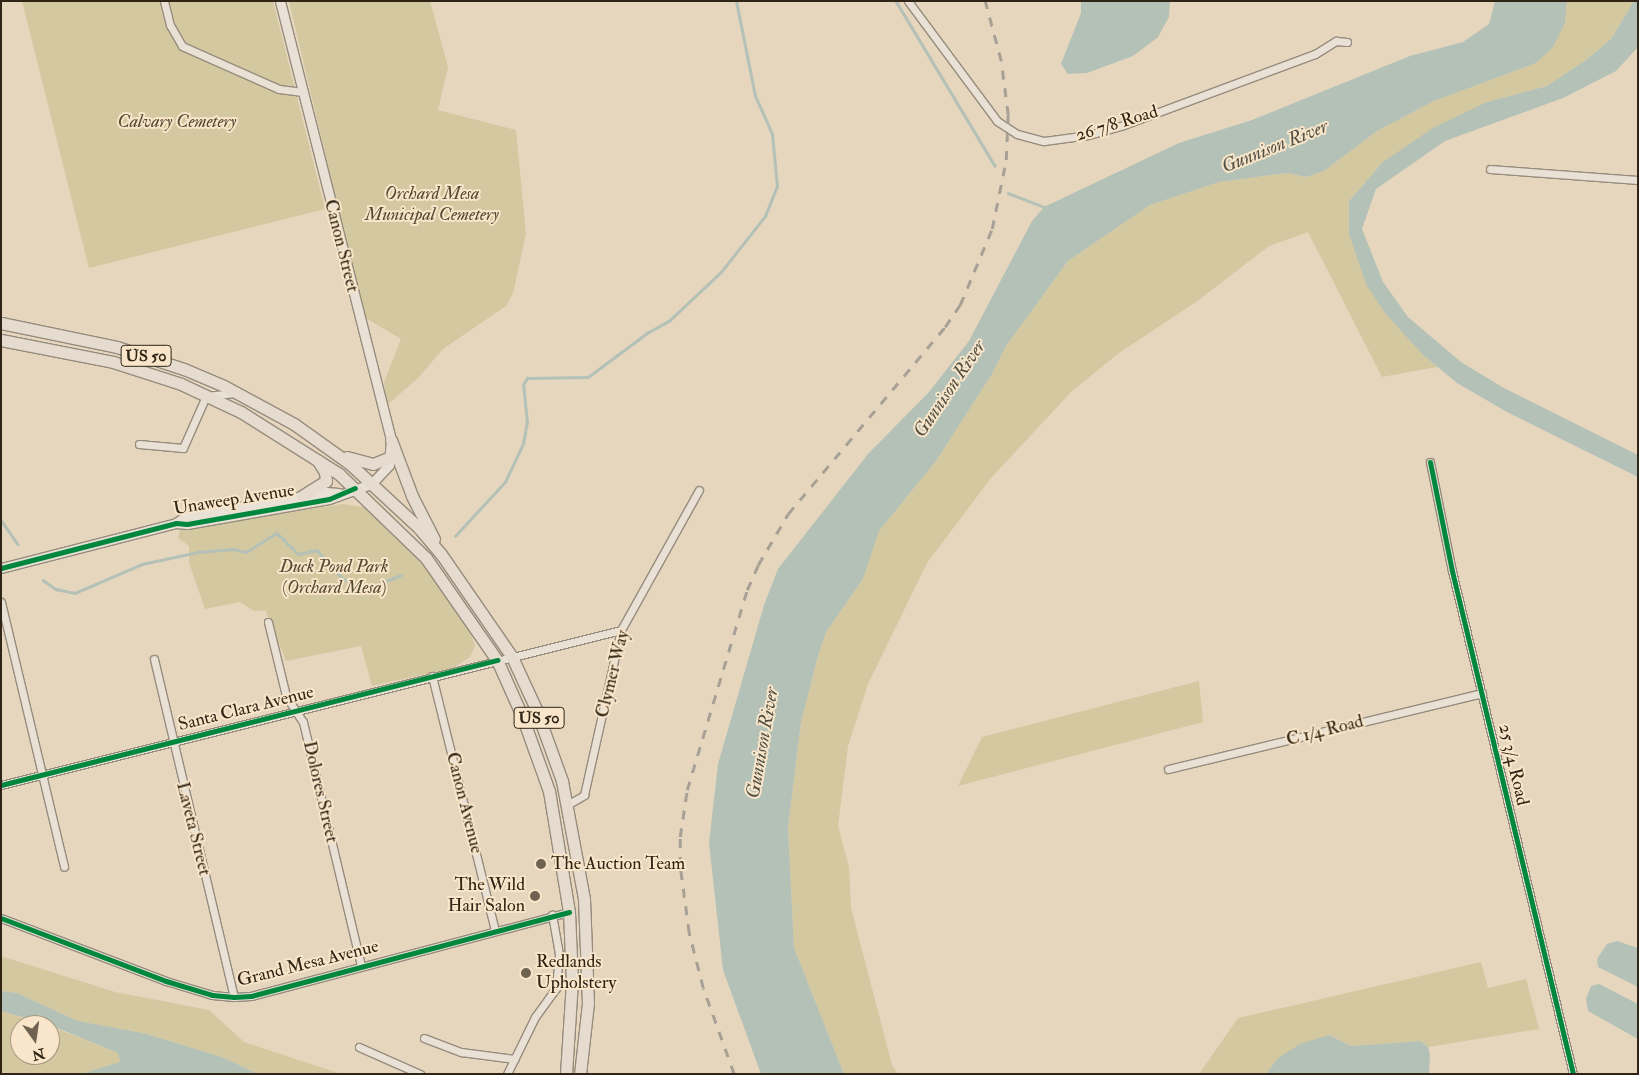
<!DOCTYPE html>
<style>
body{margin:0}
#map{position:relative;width:1639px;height:1075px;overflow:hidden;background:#e6d6be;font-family:"IM FELL Double Pica",serif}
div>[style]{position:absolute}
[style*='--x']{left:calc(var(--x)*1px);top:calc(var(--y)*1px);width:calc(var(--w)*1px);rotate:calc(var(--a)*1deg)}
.green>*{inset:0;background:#d3c89f}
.water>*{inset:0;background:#b4c1b6}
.stream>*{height:2.5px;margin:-1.25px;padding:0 1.25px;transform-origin:1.25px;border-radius:1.25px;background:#b4c1b6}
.roads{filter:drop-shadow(1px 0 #968c7d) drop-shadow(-1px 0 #968c7d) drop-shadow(0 1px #968c7d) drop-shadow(0 -1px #968c7d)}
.minor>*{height:7px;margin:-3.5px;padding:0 3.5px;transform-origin:3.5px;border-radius:3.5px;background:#e9e1d5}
.tertiary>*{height:9px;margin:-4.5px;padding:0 4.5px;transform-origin:4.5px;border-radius:4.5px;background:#e9e1d5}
.secondary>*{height:9px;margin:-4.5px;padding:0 4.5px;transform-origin:4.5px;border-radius:4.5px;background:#e9e1d5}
.trunk>*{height:11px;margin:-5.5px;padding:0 5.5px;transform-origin:5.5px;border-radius:5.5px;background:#e5dccf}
.rail>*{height:2.5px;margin-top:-1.25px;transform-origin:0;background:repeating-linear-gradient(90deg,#a7a095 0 9px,transparent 0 18px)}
.cycleway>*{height:5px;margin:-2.5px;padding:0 2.5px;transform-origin:2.5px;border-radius:2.5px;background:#00873e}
.dots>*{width:14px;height:14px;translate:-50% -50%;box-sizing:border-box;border:2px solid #f9e6ca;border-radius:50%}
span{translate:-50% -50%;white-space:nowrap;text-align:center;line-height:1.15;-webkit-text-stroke:4px #f9e6ca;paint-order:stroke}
.shield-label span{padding:1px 4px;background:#f9e6ca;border:1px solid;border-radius:4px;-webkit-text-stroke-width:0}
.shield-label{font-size:16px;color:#2f2415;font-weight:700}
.park-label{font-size:18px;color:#544a31;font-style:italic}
.street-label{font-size:18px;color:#2f2415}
.poi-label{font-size:18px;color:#2f2415}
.left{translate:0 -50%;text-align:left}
.right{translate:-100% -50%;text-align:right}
.water-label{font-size:19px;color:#515044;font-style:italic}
.frame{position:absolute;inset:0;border:2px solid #2f2415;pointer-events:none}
.north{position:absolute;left:10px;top:1015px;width:50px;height:50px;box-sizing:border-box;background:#f9e6ca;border:1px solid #a89882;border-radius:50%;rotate:166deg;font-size:14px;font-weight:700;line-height:20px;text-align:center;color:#2f2415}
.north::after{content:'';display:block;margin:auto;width:18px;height:22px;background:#6f6250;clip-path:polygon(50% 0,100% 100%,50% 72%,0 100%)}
</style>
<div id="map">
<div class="green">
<div style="clip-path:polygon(22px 1px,273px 1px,325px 209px,89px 268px)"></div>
<div style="clip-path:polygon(289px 1px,430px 1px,448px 67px,438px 110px,516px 130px,526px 234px,513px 293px,506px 306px,443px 349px,418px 378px,387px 405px,384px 382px,401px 339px,364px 317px)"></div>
<div style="clip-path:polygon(1567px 1px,1634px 1px,1611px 39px,1586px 60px,1547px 86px,1487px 102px,1383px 162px,1349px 201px,1349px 234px,1423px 355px,1437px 367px,1382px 377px,1308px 232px,1269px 246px,1196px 302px,1119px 353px,1071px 392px,991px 478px,927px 563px,868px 684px,848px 746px,838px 826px,849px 867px,851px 908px,892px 1065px,898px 1074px,844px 1074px,794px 948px,788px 828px,801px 722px,818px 656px,826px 632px,863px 579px,879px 531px,936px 461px,992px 374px,1006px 346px,1068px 261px,1150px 205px,1219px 182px,1288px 173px,1306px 177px,1324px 171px,1377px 131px,1434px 101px,1536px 63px,1565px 23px)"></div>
<div style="clip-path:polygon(342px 504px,364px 507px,429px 570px,470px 632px,475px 646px,470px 657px,453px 668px,372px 686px,361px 646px,286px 661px,265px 610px,254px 611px,240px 602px,205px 609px,189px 563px,189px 546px,178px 538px,180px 530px)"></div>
<div style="clip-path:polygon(1199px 681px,1203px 722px,958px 786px,982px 737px)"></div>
<div style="clip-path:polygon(1px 956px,115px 992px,209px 1010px,244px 1042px,341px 1074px,258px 1074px,222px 1057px,143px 1033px,78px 1021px,17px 993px,1px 991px)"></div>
<div style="clip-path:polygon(1481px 962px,1488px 988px,1526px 979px,1539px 1029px,1428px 1047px,1421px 1041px,1351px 1046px,1329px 1035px,1278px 1058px,1266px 1074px,1199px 1074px,1238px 1018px)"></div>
<div style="clip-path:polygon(1px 1011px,48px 1025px,20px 1025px,20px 1055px,50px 1055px,50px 1026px,118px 1053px,120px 1062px,81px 1074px,1px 1074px)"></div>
</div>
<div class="water">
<div style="clip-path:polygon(1081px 1px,1170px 1px,1169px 17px,1158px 37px,1133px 56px,1087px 73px,1068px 74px,1061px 64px,1081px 13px)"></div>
<div style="clip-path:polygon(1495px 1px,1567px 1px,1565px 23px,1553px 47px,1536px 63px,1434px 101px,1377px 131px,1324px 171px,1306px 177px,1288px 173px,1219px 182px,1150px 205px,1068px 261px,1006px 346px,992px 374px,936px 461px,879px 531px,863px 579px,826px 632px,818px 656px,801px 722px,788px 828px,794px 948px,844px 1074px,761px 1074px,723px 970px,709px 843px,718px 764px,764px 605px,778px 569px,868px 454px,929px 392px,969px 341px,1032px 221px,1044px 207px,1179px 143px,1252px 120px,1410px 56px,1463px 42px,1489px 24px)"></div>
<div style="clip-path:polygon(1634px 1px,1638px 1px,1638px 47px,1616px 71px,1563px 98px,1445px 141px,1376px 189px,1362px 229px,1383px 282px,1408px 317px,1461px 362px,1502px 387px,1638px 455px,1638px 477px,1507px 412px,1457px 383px,1423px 355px,1385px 313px,1366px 284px,1349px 234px,1349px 201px,1383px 162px,1433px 128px,1487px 102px,1547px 86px,1586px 60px,1611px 39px)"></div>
<div style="clip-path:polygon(1617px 941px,1638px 948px,1638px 987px,1598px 967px,1597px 959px,1607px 944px)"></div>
<div style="clip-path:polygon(1599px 984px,1638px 1004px,1638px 1039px,1588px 1011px,1586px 999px,1591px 986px)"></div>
<div style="clip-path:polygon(1px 991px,17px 993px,78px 1021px,143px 1033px,222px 1057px,258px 1074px,81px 1074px,120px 1062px,118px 1053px,50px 1025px,1px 1011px)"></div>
<div style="clip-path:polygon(1329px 1035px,1351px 1046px,1421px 1041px,1428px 1047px,1430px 1055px,1429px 1074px,1266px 1074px,1278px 1058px,1300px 1044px)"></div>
</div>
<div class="stream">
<div style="--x:896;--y:1;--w:192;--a:59"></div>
<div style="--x:1008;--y:193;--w:39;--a:21"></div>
<div style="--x:1;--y:520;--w:29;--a:55"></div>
<div style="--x:455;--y:536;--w:74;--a:-47.2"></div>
<div style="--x:505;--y:482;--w:42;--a:-64.7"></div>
<div style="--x:523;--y:444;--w:22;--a:-80"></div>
<div style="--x:527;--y:422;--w:37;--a:-96"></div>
<div style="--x:523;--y:385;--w:8;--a:-60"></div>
<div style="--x:527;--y:378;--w:61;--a:-0.9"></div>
<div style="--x:588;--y:377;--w:74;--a:-36.7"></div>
<div style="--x:647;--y:333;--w:26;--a:-29"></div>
<div style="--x:670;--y:320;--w:70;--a:-43.3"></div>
<div style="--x:721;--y:272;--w:71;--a:-51.8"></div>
<div style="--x:765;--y:216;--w:31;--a:-68"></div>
<div style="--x:777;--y:187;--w:53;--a:-95.4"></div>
<div style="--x:772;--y:134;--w:42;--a:-114.1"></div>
<div style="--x:755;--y:96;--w:97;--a:-101.3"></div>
<div style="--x:43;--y:580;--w:16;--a:35"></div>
<div style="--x:56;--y:589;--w:19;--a:12"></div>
<div style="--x:75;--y:593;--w:73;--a:-23.4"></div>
<div style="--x:142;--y:564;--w:57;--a:-12.1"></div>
<div style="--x:198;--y:552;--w:35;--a:-5"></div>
<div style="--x:233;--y:549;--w:13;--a:13"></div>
<div style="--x:246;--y:552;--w:36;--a:-32"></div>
<div style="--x:277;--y:533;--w:30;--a:45"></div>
<div style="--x:298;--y:554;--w:19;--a:-12"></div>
<div style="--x:317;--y:550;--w:39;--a:48"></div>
<div style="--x:343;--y:579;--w:28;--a:17"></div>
<div style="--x:370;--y:587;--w:33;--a:-21"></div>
</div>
<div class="roads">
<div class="minor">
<div style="--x:164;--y:1;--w:25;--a:76"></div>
<div style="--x:170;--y:25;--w:24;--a:60"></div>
<div style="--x:182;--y:46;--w:106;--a:23.9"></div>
<div style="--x:279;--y:89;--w:24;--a:7"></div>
<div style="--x:908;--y:1;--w:149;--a:53.4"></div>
<div style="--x:997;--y:121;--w:24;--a:33"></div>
<div style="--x:1017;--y:134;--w:28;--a:15"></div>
<div style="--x:1044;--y:141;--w:45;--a:-7.6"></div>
<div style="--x:1089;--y:135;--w:33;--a:-16"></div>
<div style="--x:1121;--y:126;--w:207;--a:-20.4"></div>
<div style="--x:1315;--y:54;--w:25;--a:-32"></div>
<div style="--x:1336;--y:41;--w:11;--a:5"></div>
<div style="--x:1490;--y:169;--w:148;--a:4.3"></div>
<div style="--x:139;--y:444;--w:44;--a:5.2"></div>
<div style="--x:183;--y:448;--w:57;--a:-66.1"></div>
<div style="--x:206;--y:396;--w:29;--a:-6"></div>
<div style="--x:1430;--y:462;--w:111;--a:78.6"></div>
<div style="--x:1452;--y:571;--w:517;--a:76.47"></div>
<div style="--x:1;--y:602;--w:272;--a:76.6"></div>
<div style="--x:268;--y:622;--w:76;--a:76.3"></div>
<div style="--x:286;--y:696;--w:31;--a:57"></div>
<div style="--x:303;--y:722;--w:251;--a:76.6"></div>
<div style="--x:154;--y:659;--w:347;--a:76.7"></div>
<div style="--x:432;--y:676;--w:262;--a:76.1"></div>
<div style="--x:1168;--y:769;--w:323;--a:-13.6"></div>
<div style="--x:1;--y:785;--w:639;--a:-14.04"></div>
<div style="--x:567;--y:805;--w:20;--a:-30"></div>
<div style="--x:584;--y:795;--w:169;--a:-77.4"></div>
<div style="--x:621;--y:630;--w:160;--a:-60.9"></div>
<div style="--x:1;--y:918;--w:177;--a:20.9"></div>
<div style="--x:166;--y:981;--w:48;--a:16.9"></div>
<div style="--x:212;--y:995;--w:22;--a:5"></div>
<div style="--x:234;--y:997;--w:17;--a:-3"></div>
<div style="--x:251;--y:996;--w:329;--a:-14.8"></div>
<div style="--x:424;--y:1038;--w:40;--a:21"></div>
<div style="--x:461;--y:1052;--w:54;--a:7.4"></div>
<div style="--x:359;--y:1047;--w:67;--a:23.9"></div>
<div style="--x:507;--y:1074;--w:64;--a:-63.8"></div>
<div style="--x:535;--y:1017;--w:36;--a:-54"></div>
<div style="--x:556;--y:988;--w:34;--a:-85"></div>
<div style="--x:559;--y:954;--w:40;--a:-100"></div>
</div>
<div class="tertiary">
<div style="--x:280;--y:1;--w:453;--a:75.8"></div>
<div style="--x:391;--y:440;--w:25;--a:95"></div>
<div style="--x:389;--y:465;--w:26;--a:133"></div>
</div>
<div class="secondary">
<div style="--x:176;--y:523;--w:12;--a:-35"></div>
<div style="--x:186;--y:516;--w:142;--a:-9.7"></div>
<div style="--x:326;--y:492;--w:13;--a:4"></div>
<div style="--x:1;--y:568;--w:181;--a:-14.4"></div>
<div style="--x:176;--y:523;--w:11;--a:5"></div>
<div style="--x:187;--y:524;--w:144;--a:-10"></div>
<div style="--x:329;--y:499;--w:45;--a:-19.7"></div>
</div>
<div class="trunk">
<div style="--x:1;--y:323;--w:118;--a:11.7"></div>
<div style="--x:117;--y:347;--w:71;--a:18.2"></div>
<div style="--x:184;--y:369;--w:43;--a:23"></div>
<div style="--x:224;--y:386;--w:80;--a:28.5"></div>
<div style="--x:294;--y:424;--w:69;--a:35.5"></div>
<div style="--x:350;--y:464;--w:94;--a:42.8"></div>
<div style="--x:419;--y:528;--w:34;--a:50"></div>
<div style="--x:441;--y:554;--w:125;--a:55.4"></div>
<div style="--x:512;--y:657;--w:57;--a:65.2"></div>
<div style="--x:536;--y:709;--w:77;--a:70.1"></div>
<div style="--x:562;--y:781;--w:120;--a:79.4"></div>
<div style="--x:584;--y:899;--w:104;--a:87.8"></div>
<div style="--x:588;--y:1003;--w:71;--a:96.4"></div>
<div style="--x:1;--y:340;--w:114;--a:11.1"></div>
<div style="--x:113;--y:362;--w:71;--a:17.9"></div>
<div style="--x:181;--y:384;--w:66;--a:25"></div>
<div style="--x:241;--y:412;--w:116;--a:32.3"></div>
<div style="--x:339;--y:474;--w:121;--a:44"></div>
<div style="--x:426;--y:558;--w:124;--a:55.2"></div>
<div style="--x:497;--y:660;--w:61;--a:65.9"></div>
<div style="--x:522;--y:716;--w:80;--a:70.2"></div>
<div style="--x:549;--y:791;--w:123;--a:80.6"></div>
<div style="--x:569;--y:912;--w:69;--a:87.5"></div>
<div style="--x:572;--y:981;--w:93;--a:93.7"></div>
<div style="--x:391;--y:440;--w:60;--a:69.4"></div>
<div style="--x:412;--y:496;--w:48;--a:62.9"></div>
<div style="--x:347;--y:457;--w:27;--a:15"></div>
<div style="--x:373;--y:464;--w:18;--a:-22"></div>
<div style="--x:302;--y:496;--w:28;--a:-32"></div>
<div style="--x:326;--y:481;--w:9;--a:-96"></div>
<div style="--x:325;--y:472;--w:13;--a:-122"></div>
</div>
</div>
<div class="rail">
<div style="--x:734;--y:1074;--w:91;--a:-109.8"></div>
<div style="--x:703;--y:988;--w:57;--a:-104.3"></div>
<div style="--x:689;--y:933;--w:68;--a:-97.7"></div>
<div style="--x:680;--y:866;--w:29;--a:-90"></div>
<div style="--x:680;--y:837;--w:48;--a:-81.5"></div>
<div style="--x:687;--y:790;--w:209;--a:-73.3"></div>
<div style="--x:747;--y:590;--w:27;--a:-66"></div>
<div style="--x:758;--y:565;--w:59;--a:-59.5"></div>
<div style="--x:788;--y:514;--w:244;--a:-50"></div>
<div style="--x:945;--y:327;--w:27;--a:-56"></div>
<div style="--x:960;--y:305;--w:82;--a:-67.2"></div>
<div style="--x:992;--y:229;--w:70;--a:-78.5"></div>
<div style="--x:1006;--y:160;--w:45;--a:-87.5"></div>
<div style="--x:1008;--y:115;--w:54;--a:-97.4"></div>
<div style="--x:1001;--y:61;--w:62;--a:-104.9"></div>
</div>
<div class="cycleway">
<div style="--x:1430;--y:462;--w:111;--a:78.6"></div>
<div style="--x:1452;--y:571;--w:517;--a:76.47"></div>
<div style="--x:1;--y:568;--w:181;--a:-14.4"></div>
<div style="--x:176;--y:523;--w:11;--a:5"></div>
<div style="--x:187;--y:524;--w:144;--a:-10"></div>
<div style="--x:329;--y:499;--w:28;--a:-23"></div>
<div style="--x:1;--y:785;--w:512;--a:-14.14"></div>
<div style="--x:1;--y:918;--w:177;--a:20.9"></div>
<div style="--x:166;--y:981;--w:48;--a:16.9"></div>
<div style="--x:212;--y:995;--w:22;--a:5"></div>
<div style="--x:234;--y:997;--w:17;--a:-3"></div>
<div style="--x:251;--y:996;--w:329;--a:-14.8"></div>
</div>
<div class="dots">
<div style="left:541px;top:864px;background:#6f6250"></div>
<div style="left:535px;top:896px;background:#6f6250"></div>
<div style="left:526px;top:973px;background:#6f6250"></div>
</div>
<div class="shield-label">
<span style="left:146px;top:356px">US 50</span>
<span style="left:539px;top:718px">US 50</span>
</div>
<div class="park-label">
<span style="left:177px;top:122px">Calvary Cemetery</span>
<span style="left:432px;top:205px">Orchard Mesa<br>Municipal Cemetery</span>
<span style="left:334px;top:578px">Duck Pond Park<br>(Orchard Mesa)</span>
</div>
<div class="street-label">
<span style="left:1117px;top:124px;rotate:-17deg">26 7/8 Road</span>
<span style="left:341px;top:246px;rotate:76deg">Canon Street</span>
<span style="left:234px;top:500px;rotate:-9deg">Unaweep Avenue</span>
<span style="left:613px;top:674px;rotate:-76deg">Clymer Way</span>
<span style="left:246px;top:709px;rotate:-14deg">Santa Clara Avenue</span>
<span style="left:1325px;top:731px;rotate:-14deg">C 1/4 Road</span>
<span style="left:1513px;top:765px;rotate:77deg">25 3/4 Road</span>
<span style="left:320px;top:792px;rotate:77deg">Dolores Street</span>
<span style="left:464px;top:803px;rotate:76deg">Canon Avenue</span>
<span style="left:193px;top:829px;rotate:76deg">Laveta Street</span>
<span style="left:308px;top:964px;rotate:-14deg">Grand Mesa Avenue</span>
</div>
<div class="poi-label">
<span class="left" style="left:551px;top:864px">The Auction Team</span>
<span class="right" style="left:525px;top:896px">The Wild<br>Hair Salon</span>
<span class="left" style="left:536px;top:973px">Redlands<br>Upholstery</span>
</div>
<div class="water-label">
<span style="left:1275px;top:147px;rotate:-22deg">Gunnison River</span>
<span style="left:950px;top:389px;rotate:-56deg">Gunnison River</span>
<span style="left:763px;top:743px;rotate:-80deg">Gunnison River</span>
</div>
<div class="frame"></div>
<div class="north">N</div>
</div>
